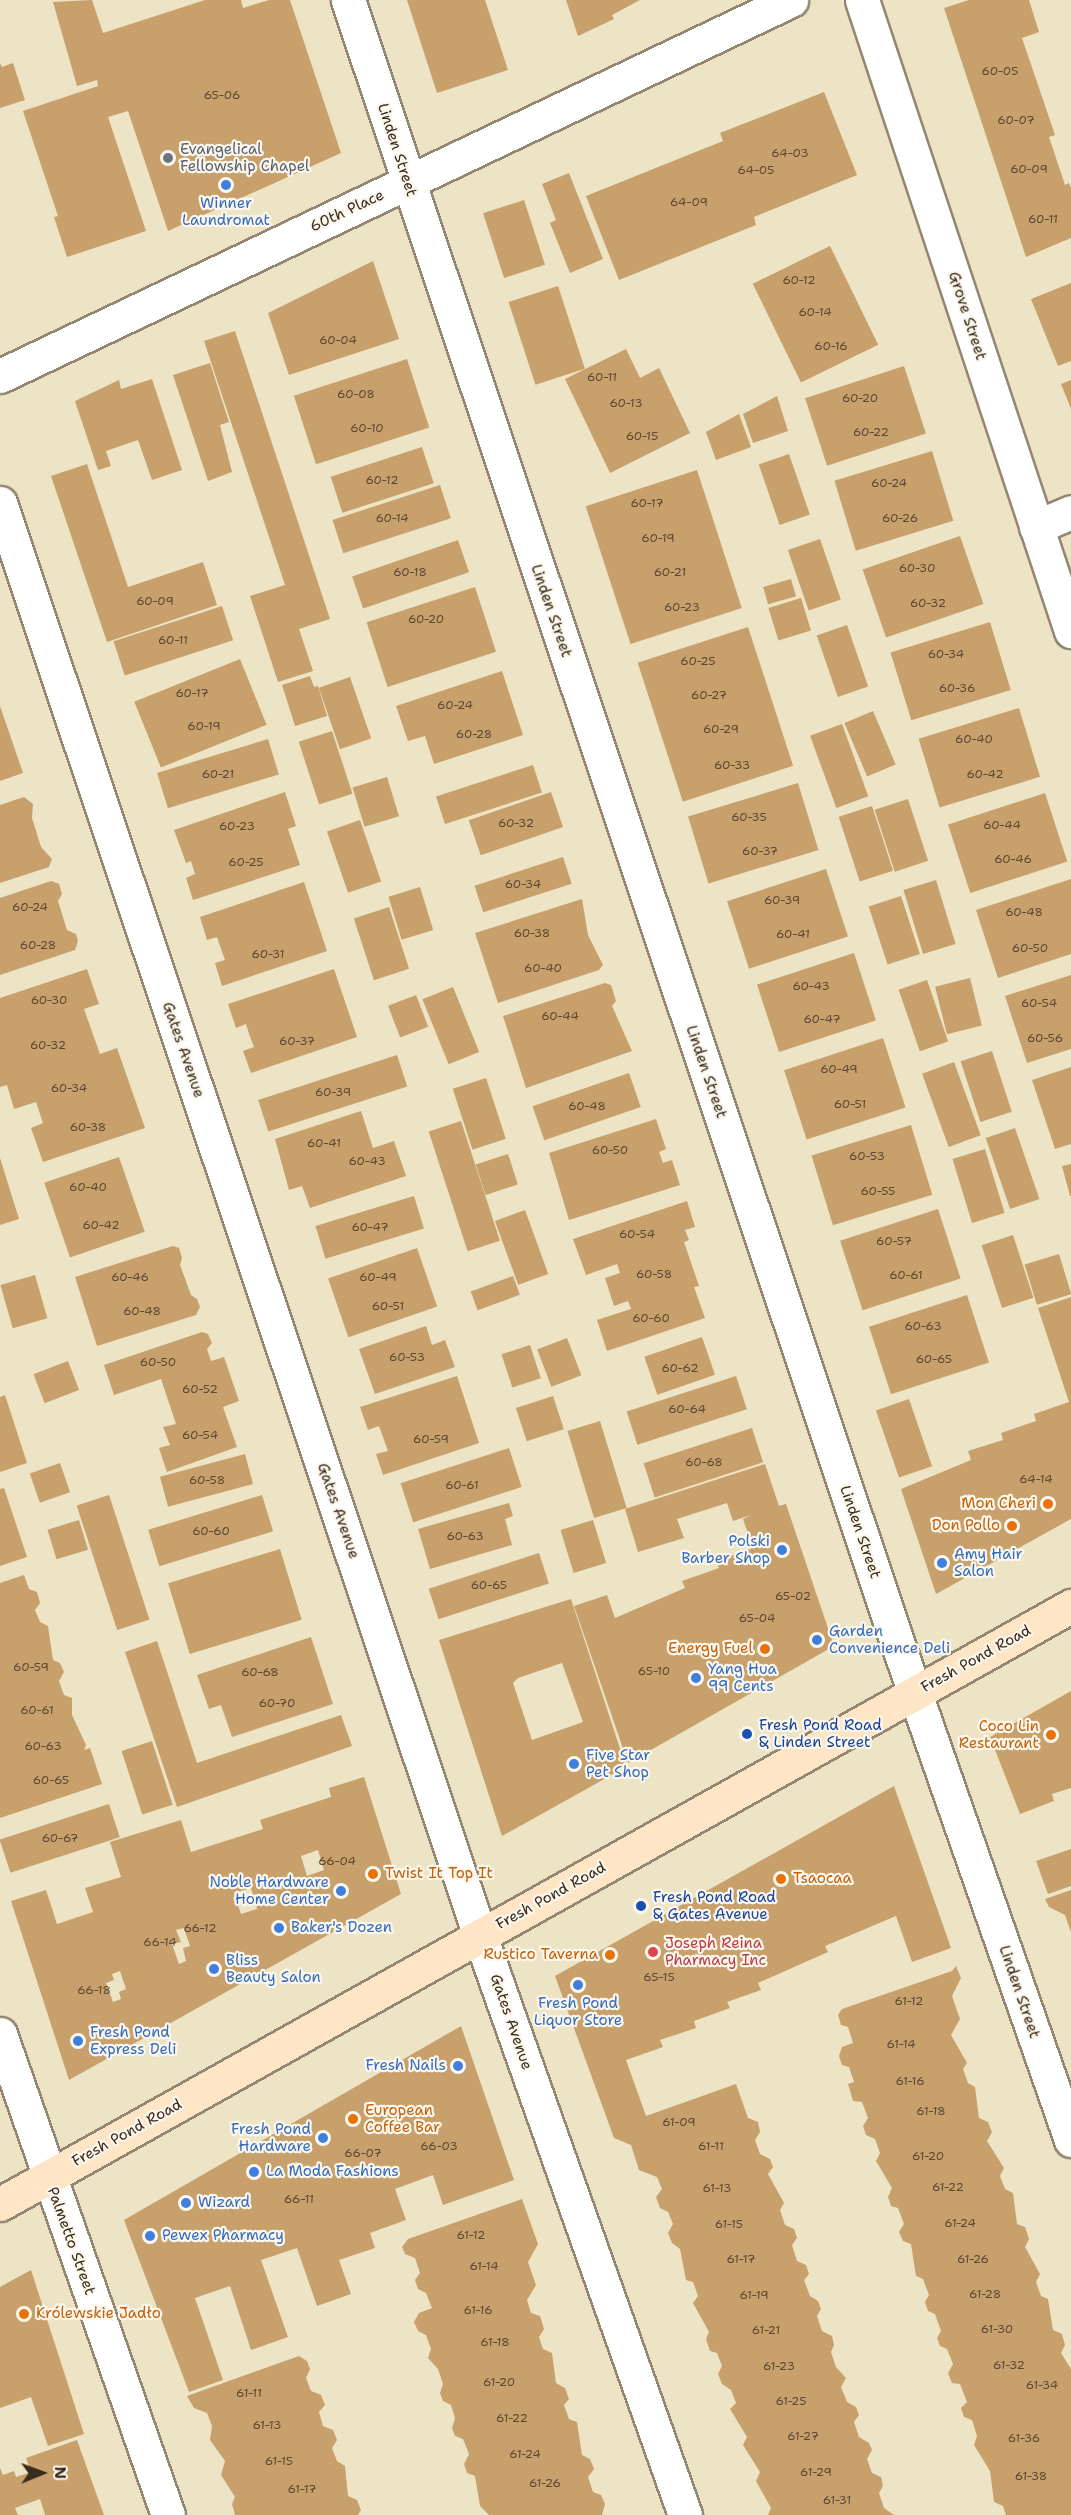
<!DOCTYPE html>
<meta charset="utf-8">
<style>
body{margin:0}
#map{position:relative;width:1071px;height:2515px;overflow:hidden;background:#ede4c6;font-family:"Shantell Sans",sans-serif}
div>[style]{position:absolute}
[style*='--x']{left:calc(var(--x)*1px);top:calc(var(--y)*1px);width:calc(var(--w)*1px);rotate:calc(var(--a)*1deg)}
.building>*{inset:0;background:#c7a06c;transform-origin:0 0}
.roads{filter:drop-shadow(2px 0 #948772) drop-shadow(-2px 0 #948772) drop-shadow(0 2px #948772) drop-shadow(0 -2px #948772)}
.street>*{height:33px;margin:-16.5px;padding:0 16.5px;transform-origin:16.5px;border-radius:16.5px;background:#fff}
.secondary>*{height:33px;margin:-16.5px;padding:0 16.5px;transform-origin:16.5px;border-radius:16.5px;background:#fee5c5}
.dots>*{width:16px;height:16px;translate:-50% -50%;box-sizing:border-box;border:3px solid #fbf7ec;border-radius:50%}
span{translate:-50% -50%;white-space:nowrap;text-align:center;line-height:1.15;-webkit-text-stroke:4.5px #fbf7ec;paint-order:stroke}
.number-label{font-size:12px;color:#5e4832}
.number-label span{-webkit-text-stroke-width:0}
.worship-label{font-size:15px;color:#5b616d}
.left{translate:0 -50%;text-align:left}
.street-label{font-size:15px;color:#3b2a1e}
.shop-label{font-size:15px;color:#366cbe}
.right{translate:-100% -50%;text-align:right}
.food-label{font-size:15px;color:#c56008}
.transit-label{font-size:15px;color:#164399}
.health-label{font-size:15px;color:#be3a42}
.north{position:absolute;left:12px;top:2443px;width:60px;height:60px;-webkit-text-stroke:4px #fbf7ec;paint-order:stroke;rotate:89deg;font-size:16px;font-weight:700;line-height:24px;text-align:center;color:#3b2a1e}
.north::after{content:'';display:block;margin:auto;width:21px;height:27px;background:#3b2a1e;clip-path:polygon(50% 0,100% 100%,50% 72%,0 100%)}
</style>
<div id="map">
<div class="building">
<div style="clip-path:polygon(92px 0,103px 33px,205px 0,241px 0,243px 8px,269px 0,290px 0,341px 153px,168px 231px,128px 111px,108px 117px,146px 231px,67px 257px,54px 217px,58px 216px,23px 111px,98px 86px,97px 80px,77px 86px,53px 2px)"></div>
<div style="clip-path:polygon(407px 0,485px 0,508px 70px,437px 93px)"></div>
<div style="clip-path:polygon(566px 0,640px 0,612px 15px,614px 19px,578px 36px)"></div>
<div style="clip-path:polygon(969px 0,1029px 0,1039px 32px,1022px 38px,1055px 135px,1049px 137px,1065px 185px,1069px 183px,1071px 188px,1071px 238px,1026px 257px,944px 8px)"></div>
<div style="clip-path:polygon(0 63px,2px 67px,13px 63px,25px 100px,0 108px)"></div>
<div style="clip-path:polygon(824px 92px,857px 175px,754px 217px,756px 225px,619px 280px,586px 196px,723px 141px,720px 133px)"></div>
<div style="clip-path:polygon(569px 173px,603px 259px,570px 273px,550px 223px,556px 220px,542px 184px)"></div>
<div style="left:524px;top:200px;width:68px;height:43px;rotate:72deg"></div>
<div style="left:830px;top:246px;width:110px;height:86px;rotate:64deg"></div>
<div style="clip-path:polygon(373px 261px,399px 339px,289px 375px,268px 313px)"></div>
<div style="clip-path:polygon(1071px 283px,1071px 361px,1058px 366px,1031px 299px)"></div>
<div style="left:558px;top:286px;width:87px;height:52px;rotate:72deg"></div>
<div style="clip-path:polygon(235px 331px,330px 619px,299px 629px,313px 671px,278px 682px,250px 596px,285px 585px,204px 341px)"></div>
<div style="clip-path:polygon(626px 349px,640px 378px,659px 368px,690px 433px,610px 473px,565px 379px)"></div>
<div style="left:407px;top:359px;width:72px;height:119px;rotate:72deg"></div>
<div style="clip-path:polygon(210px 363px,229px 422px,220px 425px,232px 472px,208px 481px,173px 375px)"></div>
<div style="left:904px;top:366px;width:71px;height:104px;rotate:72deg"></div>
<div style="clip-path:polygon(152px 379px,182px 470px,152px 480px,138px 440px,106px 451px,111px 466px,98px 470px,75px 401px,119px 380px,121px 389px)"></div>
<div style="clip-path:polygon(1071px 380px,1071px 409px,1061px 384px)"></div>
<div style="clip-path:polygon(777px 396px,788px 431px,753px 443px,743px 414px)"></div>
<div style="clip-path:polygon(739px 414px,751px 447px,716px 460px,706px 432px)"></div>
<div style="left:422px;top:447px;width:38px;height:96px;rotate:72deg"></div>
<div style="left:932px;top:451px;width:73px;height:102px;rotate:73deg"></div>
<div style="left:789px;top:454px;width:64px;height:32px;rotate:71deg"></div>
<div style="clip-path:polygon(87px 464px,128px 587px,203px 562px,217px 605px,107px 642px,51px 476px)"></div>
<div style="left:697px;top:470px;width:145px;height:117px;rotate:72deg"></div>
<div style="left:440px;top:485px;width:35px;height:113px;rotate:72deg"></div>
<div style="left:960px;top:536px;width:72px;height:103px;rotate:71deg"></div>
<div style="left:820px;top:539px;width:64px;height:34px;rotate:71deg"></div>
<div style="left:458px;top:540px;width:34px;height:112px;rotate:71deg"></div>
<div style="left:791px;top:579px;width:18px;height:29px;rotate:74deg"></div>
<div style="left:475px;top:587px;width:68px;height:114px;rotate:72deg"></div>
<div style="left:801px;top:598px;width:34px;height:34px;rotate:73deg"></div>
<div style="left:222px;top:606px;width:36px;height:114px;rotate:72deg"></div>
<div style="left:990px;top:622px;width:71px;height:104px;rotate:73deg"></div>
<div style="left:847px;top:625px;width:65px;height:32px;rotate:71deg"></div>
<div style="left:748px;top:627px;width:146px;height:116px;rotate:72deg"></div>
<div style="left:240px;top:659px;width:71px;height:114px;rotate:68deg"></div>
<div style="clip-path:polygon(502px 671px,523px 735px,434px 764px,425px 736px,408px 741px,396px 706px)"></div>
<div style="clip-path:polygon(310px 676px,314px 687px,318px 686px,327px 716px,295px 726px,282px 685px)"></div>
<div style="left:350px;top:677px;width:65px;height:33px;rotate:71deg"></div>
<div style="clip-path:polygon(0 706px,23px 773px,0 781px)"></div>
<div style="left:1019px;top:708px;width:72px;height:105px;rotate:73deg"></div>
<div style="left:873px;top:711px;width:58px;height:31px;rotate:67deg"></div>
<div style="left:842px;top:724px;width:77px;height:34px;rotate:70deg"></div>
<div style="left:332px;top:731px;width:66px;height:35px;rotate:72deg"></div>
<div style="left:268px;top:739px;width:37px;height:116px;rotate:73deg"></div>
<div style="left:533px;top:765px;width:29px;height:102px;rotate:72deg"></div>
<div style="left:387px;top:777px;width:41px;height:36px;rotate:73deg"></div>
<div style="left:798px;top:783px;width:70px;height:115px;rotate:73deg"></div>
<div style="clip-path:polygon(285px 792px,296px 826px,288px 829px,300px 865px,193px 900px,186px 878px,195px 874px,191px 861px,186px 863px,174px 830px)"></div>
<div style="left:551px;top:792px;width:37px;height:87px;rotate:71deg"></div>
<div style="left:1045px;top:793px;width:72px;height:102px;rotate:72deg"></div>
<div style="clip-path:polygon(24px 797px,33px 804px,32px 818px,41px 847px,52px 859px,49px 867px,0 883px,0 805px)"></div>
<div style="left:908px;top:799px;width:65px;height:35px;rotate:72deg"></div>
<div style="left:872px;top:806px;width:68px;height:35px;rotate:72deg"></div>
<div style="left:360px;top:820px;width:65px;height:35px;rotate:71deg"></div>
<div style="left:563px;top:857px;width:28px;height:93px;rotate:72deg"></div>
<div style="left:826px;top:869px;width:71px;height:104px;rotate:72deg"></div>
<div style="clip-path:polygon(1071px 879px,1071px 954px,998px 978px,976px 910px)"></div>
<div style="left:936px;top:880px;width:67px;height:34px;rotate:73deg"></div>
<div style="clip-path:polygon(51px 881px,59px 884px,62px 894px,58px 901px,67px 930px,76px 934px,78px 941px,75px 950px,0 975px,0 898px)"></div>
<div style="clip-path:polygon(304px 882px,327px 951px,222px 986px,215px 963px,225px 960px,221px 949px,217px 937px,207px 940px,200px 917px)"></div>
<div style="left:420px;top:887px;width:45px;height:33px;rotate:73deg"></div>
<div style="left:901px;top:896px;width:61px;height:34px;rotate:72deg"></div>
<div style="clip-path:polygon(582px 899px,588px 935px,603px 965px,599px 970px,498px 1003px,475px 933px)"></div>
<div style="left:389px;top:907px;width:65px;height:37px;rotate:72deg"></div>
<div style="left:854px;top:953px;width:71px;height:102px;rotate:72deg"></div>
<div style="clip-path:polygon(87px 969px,99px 1004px,84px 1009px,100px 1054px,117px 1048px,145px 1128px,43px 1162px,31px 1128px,43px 1123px,36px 1102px,14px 1109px,7px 1085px,0 1087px,0 998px)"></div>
<div style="clip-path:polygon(334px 969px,357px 1037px,251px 1073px,243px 1051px,254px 1047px,249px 1034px,246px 1024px,236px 1028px,228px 1004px)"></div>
<div style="clip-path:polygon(1071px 975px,1071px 1049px,1027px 1063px,1005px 996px)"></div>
<div style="left:970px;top:978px;width:49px;height:36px;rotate:76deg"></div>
<div style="left:927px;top:980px;width:65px;height:30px;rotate:71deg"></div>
<div style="clip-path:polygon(605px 983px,611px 985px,616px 1001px,612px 1006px,632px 1051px,526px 1088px,503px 1016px)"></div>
<div style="left:453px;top:987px;width:70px;height:33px;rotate:68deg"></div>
<div style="left:416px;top:995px;width:34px;height:30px;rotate:69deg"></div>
<div style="left:883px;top:1038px;width:73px;height:104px;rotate:72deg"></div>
<div style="left:992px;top:1051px;width:64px;height:33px;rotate:72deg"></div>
<div style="left:397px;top:1055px;width:33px;height:146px;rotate:72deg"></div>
<div style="left:954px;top:1062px;width:78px;height:34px;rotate:70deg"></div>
<div style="clip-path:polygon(1071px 1067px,1071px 1144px,1055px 1149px,1032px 1080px)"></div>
<div style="left:629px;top:1073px;width:36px;height:102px;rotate:71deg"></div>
<div style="left:486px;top:1078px;width:64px;height:35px;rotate:72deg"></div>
<div style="clip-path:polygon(361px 1111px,373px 1148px,394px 1141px,406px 1176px,310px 1208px,302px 1186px,289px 1190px,275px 1139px)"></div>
<div style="clip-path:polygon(656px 1119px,666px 1149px,659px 1152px,663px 1163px,672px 1160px,680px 1185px,569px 1220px,549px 1153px)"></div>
<div style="left:461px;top:1121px;width:126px;height:34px;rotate:72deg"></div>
<div style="left:911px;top:1125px;width:73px;height:104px;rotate:73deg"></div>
<div style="left:1015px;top:1128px;width:75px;height:31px;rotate:71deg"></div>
<div style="left:985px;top:1149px;width:67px;height:34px;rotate:73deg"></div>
<div style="left:508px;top:1154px;width:32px;height:34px;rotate:72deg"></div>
<div style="left:119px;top:1157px;width:79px;height:79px;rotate:71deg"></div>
<div style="clip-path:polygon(0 1158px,19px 1219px,0 1225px)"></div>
<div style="clip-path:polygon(1071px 1164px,1071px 1196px,1070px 1196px,1062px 1166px)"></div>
<div style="left:414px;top:1196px;width:34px;height:103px;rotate:73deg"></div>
<div style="clip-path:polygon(687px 1201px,695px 1227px,685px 1230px,689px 1240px,684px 1242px,699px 1286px,694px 1287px,705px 1318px,607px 1351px,597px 1320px,631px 1309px,628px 1301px,614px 1306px,605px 1278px,620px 1273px,617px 1264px,586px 1275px,573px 1239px)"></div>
<div style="left:938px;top:1209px;width:73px;height:103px;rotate:72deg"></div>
<div style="left:525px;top:1210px;width:68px;height:32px;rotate:70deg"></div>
<div style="left:1013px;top:1235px;width:66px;height:33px;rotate:72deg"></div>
<div style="clip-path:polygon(173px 1246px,179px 1248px,182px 1258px,180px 1265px,191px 1295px,197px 1299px,200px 1307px,196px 1315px,97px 1346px,75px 1277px)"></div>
<div style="left:417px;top:1248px;width:62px;height:94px;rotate:71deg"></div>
<div style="left:1059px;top:1254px;width:42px;height:36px;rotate:73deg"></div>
<div style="left:35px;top:1275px;width:45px;height:36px;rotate:74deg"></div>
<div style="left:513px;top:1276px;width:20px;height:45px;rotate:70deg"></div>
<div style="left:967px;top:1295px;width:71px;height:103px;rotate:72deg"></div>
<div style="clip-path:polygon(1071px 1297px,1071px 1519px,936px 1594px,901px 1489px,971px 1460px,968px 1451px,1003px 1440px,1001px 1433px,1036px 1421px,1034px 1414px,1069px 1402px,1038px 1308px)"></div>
<div style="clip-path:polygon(426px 1326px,432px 1345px,445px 1340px,455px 1367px,375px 1394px,359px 1349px)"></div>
<div style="clip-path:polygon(202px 1332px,208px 1334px,212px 1343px,207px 1349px,211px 1361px,224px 1357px,239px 1401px,223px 1407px,237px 1447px,167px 1472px,159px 1448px,170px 1445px,163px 1427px,176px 1424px,161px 1379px,114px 1395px,104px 1365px)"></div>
<div style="left:702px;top:1337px;width:40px;height:61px;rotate:71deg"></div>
<div style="left:567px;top:1338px;width:40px;height:32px;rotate:69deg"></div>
<div style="left:530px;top:1345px;width:35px;height:30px;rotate:72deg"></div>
<div style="left:68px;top:1361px;width:31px;height:37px;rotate:69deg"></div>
<div style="clip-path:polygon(457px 1376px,479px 1443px,383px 1475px,376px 1454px,388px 1451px,379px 1426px,368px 1430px,360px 1407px)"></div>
<div style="left:736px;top:1376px;width:35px;height:115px;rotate:72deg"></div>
<div style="clip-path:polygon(5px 1395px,27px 1463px,0 1472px,0 1397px)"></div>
<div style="left:553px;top:1396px;width:35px;height:39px;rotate:72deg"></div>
<div style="left:909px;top:1399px;width:71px;height:35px;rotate:71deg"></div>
<div style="left:600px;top:1421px;width:91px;height:34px;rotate:73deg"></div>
<div style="left:752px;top:1428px;width:36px;height:114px;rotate:72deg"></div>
<div style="left:509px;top:1448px;width:41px;height:114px;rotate:72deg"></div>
<div style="left:245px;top:1454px;width:31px;height:88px;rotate:75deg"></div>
<div style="left:60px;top:1463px;width:31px;height:32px;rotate:71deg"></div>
<div style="clip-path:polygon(765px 1464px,779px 1506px,786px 1504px,834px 1646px,628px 1763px,574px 1606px,607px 1595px,615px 1618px,685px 1588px,682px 1581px,719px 1568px,716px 1561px,753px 1548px,743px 1519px,751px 1515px,733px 1521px,727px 1503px,677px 1519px,684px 1538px,638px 1552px,625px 1509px)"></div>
<div style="clip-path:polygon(4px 1488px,27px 1557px,0 1566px,0 1489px)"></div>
<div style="left:109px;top:1495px;width:131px;height:34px;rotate:72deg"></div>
<div style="left:262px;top:1495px;width:38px;height:119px;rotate:73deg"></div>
<div style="clip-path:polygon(509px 1503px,513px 1516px,505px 1519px,512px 1545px,430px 1569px,418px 1529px)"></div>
<div style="left:79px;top:1520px;width:31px;height:33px;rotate:73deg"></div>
<div style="left:593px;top:1520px;width:45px;height:34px;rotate:73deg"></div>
<div style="left:280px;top:1549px;width:74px;height:117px;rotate:73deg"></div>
<div style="left:539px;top:1553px;width:32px;height:116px;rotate:72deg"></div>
<div style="clip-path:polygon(24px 1575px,29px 1589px,37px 1592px,40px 1603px,35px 1610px,40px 1622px,48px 1626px,53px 1660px,60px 1663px,64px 1672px,59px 1681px,64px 1695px,72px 1698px,72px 1715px,86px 1745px,84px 1750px,90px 1748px,102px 1784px,0 1818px,0 1583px)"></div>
<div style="clip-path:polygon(evenodd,571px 1599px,626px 1767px,502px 1836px,439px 1640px,571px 1599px,562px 1663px,583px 1722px,532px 1740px,513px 1683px,518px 1678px,562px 1663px)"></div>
<div style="clip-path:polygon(311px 1637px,333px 1704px,232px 1737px,221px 1705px,209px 1709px,197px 1675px)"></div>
<div style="clip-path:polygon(157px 1641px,197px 1763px,341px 1715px,352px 1746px,177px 1807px,125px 1652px)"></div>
<div style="clip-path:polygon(1071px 1691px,1071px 1788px,1052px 1794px,1054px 1801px,1020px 1814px,990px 1737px)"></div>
<div style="left:152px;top:1741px;width:67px;height:32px;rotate:72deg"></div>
<div style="clip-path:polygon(evenodd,364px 1777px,401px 1894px,69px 2080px,11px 1901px,46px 1890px,57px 1924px,93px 1912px,85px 1888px,121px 1877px,110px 1842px,181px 1820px,191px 1852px,263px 1829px,260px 1820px,331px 1797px,329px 1788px,364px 1777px,318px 1850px,324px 1870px,307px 1876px,301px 1856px,318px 1850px,364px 1777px,251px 1888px,257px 1909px,241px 1914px,234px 1893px,251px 1888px,364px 1777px,184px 1928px,190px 1946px,183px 1948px,186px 1961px,179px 1964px,172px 1944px,181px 1942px,176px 1930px,184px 1928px,364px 1777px,120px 1971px,126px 1989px,119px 1992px,121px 1999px,113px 2002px,106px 1983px,114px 1980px,112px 1974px,120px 1971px)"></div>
<div style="clip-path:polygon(894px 1786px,951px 1948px,912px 1962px,896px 1916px,825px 1946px,828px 1952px,758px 1983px,761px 1990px,727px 2002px,730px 2008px,694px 2021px,696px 2028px,660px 2040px,663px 2047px,626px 2060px,646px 2116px,736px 2084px,748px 2118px,758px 2122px,760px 2132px,755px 2140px,760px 2154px,770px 2159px,773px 2167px,768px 2174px,784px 2203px,780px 2210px,785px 2225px,794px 2229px,797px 2238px,792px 2245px,797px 2261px,806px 2265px,809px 2274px,804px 2280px,810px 2296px,818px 2301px,821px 2309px,817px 2316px,822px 2331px,832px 2336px,834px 2345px,831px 2352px,836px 2367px,846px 2378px,841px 2387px,847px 2402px,856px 2407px,859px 2415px,854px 2422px,859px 2437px,869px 2443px,872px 2450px,867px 2459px,872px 2473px,881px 2477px,883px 2486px,879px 2493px,884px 2508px,894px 2515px,768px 2515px,771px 2508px,756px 2481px,760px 2472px,743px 2445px,747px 2437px,730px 2409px,736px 2403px,731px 2390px,722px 2384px,718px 2374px,722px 2366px,717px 2353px,710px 2351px,706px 2339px,709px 2332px,693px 2303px,698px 2296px,693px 2282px,686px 2280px,680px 2249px,672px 2243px,668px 2233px,673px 2224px,668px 2212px,660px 2208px,656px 2197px,662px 2189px,657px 2177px,639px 2170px,631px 2145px,614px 2138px,555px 1976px)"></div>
<div style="left:109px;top:1804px;width:35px;height:115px;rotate:72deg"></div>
<div style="clip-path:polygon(1071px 1849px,1071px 1886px,1048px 1894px,1036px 1861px)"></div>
<div style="clip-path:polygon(1071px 1890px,1071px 1932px,1065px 1915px,1049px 1907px,1045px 1899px)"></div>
<div style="clip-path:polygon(956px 1966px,961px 1978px,952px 1996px,960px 2019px,951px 2035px,967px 2063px,963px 2069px,968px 2083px,975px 2087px,979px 2118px,988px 2122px,992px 2132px,987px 2141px,1004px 2168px,1000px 2176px,1005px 2189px,1013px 2193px,1017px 2224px,1025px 2227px,1029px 2239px,1025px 2247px,1040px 2274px,1036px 2282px,1041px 2296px,1048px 2299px,1053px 2330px,1062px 2334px,1065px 2345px,1061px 2353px,1071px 2369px,1071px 2515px,1006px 2515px,1003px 2506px,994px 2502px,990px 2471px,974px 2445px,977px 2436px,972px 2420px,964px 2417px,961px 2408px,967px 2402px,960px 2384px,952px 2383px,948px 2373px,953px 2364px,947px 2349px,940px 2346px,937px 2338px,941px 2331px,935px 2314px,928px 2311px,925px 2302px,929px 2295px,923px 2279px,916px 2276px,911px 2244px,903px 2241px,899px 2232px,904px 2224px,898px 2208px,891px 2206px,888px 2197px,892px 2188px,876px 2161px,880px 2153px,875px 2139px,866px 2135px,863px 2126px,868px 2118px,862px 2102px,853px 2101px,848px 2084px,854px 2082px,849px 2067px,842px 2065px,839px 2056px,842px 2047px,853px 2043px,848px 2027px,841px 2025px,838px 2015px,842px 2009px,952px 1971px)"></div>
<div style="clip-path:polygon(461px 2026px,514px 2180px,443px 2205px,433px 2175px,395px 2189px,406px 2220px,370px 2233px,375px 2248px,339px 2260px,351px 2294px,317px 2306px,297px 2248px,261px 2260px,288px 2337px,251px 2350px,230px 2286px,195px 2298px,223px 2380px,189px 2392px,124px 2220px)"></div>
<div style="clip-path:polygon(522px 2199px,538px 2244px,528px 2262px,536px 2285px,527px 2300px,531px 2313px,540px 2316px,544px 2329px,539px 2337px,543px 2349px,552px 2353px,556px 2383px,565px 2388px,569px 2399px,564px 2405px,569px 2419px,577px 2422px,582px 2455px,590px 2459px,594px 2469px,588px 2477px,593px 2492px,601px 2495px,605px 2504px,602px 2515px,489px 2515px,480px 2506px,475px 2476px,467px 2473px,464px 2464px,469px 2454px,463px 2439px,455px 2436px,452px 2428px,455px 2418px,451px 2405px,443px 2401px,440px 2393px,443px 2384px,438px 2369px,428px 2358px,431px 2349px,426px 2335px,418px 2331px,414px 2322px,419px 2313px,432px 2308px,426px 2293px,418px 2289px,415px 2280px,420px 2273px,415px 2258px,405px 2254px,402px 2247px,408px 2239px)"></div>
<div style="clip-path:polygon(31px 2270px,84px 2434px,48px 2446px,31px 2397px,0 2408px,0 2287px)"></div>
<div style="clip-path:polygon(299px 2356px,307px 2361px,310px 2369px,306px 2378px,311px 2391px,321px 2395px,325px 2405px,319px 2412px,323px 2426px,333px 2430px,337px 2440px,332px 2448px,337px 2461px,345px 2466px,348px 2496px,357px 2500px,361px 2510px,358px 2515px,235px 2515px,232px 2504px,235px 2497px,221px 2475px,225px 2461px,210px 2440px,212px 2426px,207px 2413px,194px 2408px,187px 2396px)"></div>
<div style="clip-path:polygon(77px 2440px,104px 2515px,45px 2515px,40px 2499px,15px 2508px,18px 2515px,0 2515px,0 2468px,3px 2475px,14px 2471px,16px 2477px,31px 2472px,26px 2458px)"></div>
</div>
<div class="roads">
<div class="street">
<div style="--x:348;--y:0;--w:1725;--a:71.51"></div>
<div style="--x:895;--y:1636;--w:534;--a:70.75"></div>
<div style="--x:862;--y:0;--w:665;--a:71.67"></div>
<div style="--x:0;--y:376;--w:876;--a:-25.42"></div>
<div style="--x:0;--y:503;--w:1511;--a:71.48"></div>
<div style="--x:480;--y:1936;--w:614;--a:70.5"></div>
<div style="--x:1036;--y:527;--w:38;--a:-23"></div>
<div style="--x:0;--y:2034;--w:509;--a:70.75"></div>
</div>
<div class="secondary">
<div style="--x:0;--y:2204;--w:1227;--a:-29.18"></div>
</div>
</div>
<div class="dots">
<div style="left:168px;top:158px;background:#6b7280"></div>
<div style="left:226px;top:185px;background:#3f7fe0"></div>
<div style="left:1048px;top:1504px;background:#e8710a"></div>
<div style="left:1012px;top:1526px;background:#e8710a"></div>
<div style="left:782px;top:1550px;background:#3f7fe0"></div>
<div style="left:942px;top:1563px;background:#3f7fe0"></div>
<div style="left:817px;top:1640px;background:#3f7fe0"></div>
<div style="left:765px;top:1649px;background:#e8710a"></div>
<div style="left:696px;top:1678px;background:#3f7fe0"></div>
<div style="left:747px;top:1734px;background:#1a4fb4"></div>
<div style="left:1051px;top:1735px;background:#e8710a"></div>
<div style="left:574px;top:1764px;background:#3f7fe0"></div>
<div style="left:373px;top:1874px;background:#e8710a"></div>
<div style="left:781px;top:1879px;background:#e8710a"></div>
<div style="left:341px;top:1891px;background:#3f7fe0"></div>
<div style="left:641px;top:1906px;background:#1a4fb4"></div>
<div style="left:279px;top:1928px;background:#3f7fe0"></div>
<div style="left:653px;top:1952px;background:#e0444e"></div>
<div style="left:610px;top:1955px;background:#e8710a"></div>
<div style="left:214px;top:1969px;background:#3f7fe0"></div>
<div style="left:578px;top:1985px;background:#3f7fe0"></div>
<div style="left:78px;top:2041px;background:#3f7fe0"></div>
<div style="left:458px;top:2066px;background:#3f7fe0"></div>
<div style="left:353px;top:2119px;background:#e8710a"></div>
<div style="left:323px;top:2138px;background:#3f7fe0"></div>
<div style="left:254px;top:2172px;background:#3f7fe0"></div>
<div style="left:186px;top:2203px;background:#3f7fe0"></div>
<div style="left:150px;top:2236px;background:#3f7fe0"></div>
<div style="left:24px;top:2314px;background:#e8710a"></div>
</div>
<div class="number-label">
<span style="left:1000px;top:72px">60-05</span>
<span style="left:222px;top:96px">65-06</span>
<span style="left:1016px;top:121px">60-07</span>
<span style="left:790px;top:154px">64-03</span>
<span style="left:1029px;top:170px">60-09</span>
<span style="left:756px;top:171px">64-05</span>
<span style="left:689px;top:203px">64-09</span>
<span style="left:1043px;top:220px">60-11</span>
<span style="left:799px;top:281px">60-12</span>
<span style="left:815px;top:313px">60-14</span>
<span style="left:338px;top:341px">60-04</span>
<span style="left:831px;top:347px">60-16</span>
<span style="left:602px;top:378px">60-11</span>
<span style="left:356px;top:395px">60-08</span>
<span style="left:860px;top:399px">60-20</span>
<span style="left:626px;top:404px">60-13</span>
<span style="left:367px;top:429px">60-10</span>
<span style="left:871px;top:433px">60-22</span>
<span style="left:642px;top:437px">60-15</span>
<span style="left:382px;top:481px">60-12</span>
<span style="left:889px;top:484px">60-24</span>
<span style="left:647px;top:504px">60-17</span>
<span style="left:392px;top:519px">60-14</span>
<span style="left:900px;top:519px">60-26</span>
<span style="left:658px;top:539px">60-19</span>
<span style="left:917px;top:569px">60-30</span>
<span style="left:410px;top:573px">60-18</span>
<span style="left:670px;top:573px">60-21</span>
<span style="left:155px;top:602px">60-09</span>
<span style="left:928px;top:604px">60-32</span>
<span style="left:682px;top:608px">60-23</span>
<span style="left:426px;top:620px">60-20</span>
<span style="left:173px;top:641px">60-11</span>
<span style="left:946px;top:655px">60-34</span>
<span style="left:698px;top:662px">60-25</span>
<span style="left:957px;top:689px">60-36</span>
<span style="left:192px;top:694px">60-17</span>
<span style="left:709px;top:696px">60-27</span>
<span style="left:455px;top:706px">60-24</span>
<span style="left:204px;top:727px">60-19</span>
<span style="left:721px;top:730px">60-29</span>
<span style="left:474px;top:735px">60-28</span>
<span style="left:974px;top:740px">60-40</span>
<span style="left:732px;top:766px">60-33</span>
<span style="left:218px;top:775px">60-21</span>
<span style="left:985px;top:775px">60-42</span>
<span style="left:749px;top:818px">60-35</span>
<span style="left:516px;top:824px">60-32</span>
<span style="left:1002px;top:826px">60-44</span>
<span style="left:237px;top:827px">60-23</span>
<span style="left:760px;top:852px">60-37</span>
<span style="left:1013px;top:860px">60-46</span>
<span style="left:246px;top:863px">60-25</span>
<span style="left:523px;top:885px">60-34</span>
<span style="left:782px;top:901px">60-39</span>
<span style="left:30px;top:908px">60-24</span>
<span style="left:1024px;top:913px">60-48</span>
<span style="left:532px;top:934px">60-38</span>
<span style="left:793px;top:935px">60-41</span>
<span style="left:38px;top:946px">60-28</span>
<span style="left:1030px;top:949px">60-50</span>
<span style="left:268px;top:955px">60-31</span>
<span style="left:543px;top:969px">60-40</span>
<span style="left:811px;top:987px">60-43</span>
<span style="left:49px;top:1001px">60-30</span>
<span style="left:1039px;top:1004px">60-54</span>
<span style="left:560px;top:1017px">60-44</span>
<span style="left:822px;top:1020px">60-47</span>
<span style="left:1045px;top:1039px">60-56</span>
<span style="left:297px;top:1042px">60-37</span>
<span style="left:48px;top:1046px">60-32</span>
<span style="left:839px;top:1070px">60-49</span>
<span style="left:69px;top:1089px">60-34</span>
<span style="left:333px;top:1093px">60-39</span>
<span style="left:850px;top:1105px">60-51</span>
<span style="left:587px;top:1107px">60-48</span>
<span style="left:88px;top:1128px">60-38</span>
<span style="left:324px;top:1144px">60-41</span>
<span style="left:610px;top:1151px">60-50</span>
<span style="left:867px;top:1157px">60-53</span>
<span style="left:367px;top:1162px">60-43</span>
<span style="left:88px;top:1188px">60-40</span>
<span style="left:878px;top:1192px">60-55</span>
<span style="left:101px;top:1226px">60-42</span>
<span style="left:370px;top:1228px">60-47</span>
<span style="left:637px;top:1235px">60-54</span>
<span style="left:894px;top:1242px">60-57</span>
<span style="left:654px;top:1275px">60-58</span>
<span style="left:906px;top:1276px">60-61</span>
<span style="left:130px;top:1278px">60-46</span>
<span style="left:378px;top:1278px">60-49</span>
<span style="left:388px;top:1307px">60-51</span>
<span style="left:142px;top:1312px">60-48</span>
<span style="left:651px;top:1319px">60-60</span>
<span style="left:923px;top:1327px">60-63</span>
<span style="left:407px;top:1358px">60-53</span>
<span style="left:934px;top:1360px">60-65</span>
<span style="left:158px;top:1363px">60-50</span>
<span style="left:680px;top:1369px">60-62</span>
<span style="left:200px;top:1390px">60-52</span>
<span style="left:687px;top:1410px">60-64</span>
<span style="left:200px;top:1436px">60-54</span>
<span style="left:431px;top:1440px">60-59</span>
<span style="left:704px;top:1463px">60-68</span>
<span style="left:1036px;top:1480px">64-14</span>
<span style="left:207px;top:1481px">60-58</span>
<span style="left:462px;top:1486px">60-61</span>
<span style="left:211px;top:1532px">60-60</span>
<span style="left:465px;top:1537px">60-63</span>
<span style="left:489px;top:1586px">60-65</span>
<span style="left:793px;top:1597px">65-02</span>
<span style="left:757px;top:1619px">65-04</span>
<span style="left:31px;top:1668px">60-59</span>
<span style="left:654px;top:1672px">65-10</span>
<span style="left:260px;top:1673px">60-68</span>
<span style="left:277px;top:1704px">60-70</span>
<span style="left:37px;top:1711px">60-61</span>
<span style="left:43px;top:1747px">60-63</span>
<span style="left:51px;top:1781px">60-65</span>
<span style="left:60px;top:1839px">60-67</span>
<span style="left:337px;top:1862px">66-04</span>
<span style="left:200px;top:1929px">66-12</span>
<span style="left:160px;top:1943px">66-14</span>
<span style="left:659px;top:1978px">65-15</span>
<span style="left:94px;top:1991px">66-18</span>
<span style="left:909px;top:2002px">61-12</span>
<span style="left:901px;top:2045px">61-14</span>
<span style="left:910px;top:2082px">61-16</span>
<span style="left:931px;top:2112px">61-18</span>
<span style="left:679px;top:2123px">61-09</span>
<span style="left:439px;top:2147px">66-03</span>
<span style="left:711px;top:2147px">61-11</span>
<span style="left:363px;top:2154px">66-07</span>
<span style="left:928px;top:2157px">61-20</span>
<span style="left:948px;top:2188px">61-22</span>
<span style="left:717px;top:2189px">61-13</span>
<span style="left:299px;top:2200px">66-11</span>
<span style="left:960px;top:2224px">61-24</span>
<span style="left:729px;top:2225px">61-15</span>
<span style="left:471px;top:2236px">61-12</span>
<span style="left:741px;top:2260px">61-17</span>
<span style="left:973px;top:2260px">61-26</span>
<span style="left:484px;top:2267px">61-14</span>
<span style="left:985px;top:2295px">61-28</span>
<span style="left:754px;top:2296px">61-19</span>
<span style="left:478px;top:2311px">61-16</span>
<span style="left:997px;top:2330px">61-30</span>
<span style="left:766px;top:2331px">61-21</span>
<span style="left:495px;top:2343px">61-18</span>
<span style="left:1009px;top:2366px">61-32</span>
<span style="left:779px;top:2367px">61-23</span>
<span style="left:499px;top:2383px">61-20</span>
<span style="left:1042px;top:2386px">61-34</span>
<span style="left:249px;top:2394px">61-11</span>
<span style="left:791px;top:2402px">61-25</span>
<span style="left:512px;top:2419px">61-22</span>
<span style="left:267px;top:2426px">61-13</span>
<span style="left:803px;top:2437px">61-27</span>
<span style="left:1024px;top:2439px">61-36</span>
<span style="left:525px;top:2455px">61-24</span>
<span style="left:279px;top:2462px">61-15</span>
<span style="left:816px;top:2473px">61-29</span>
<span style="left:1031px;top:2477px">61-38</span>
<span style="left:545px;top:2484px">61-26</span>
<span style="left:302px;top:2490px">61-17</span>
<span style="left:837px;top:2501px">61-31</span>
</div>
<div class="worship-label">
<span class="left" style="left:180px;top:158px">Evangelical<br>Fellowship Chapel</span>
</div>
<div class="street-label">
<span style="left:397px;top:150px;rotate:72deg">Linden Street</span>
<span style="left:347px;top:211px;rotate:-25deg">60th Place</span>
<span style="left:967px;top:316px;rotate:72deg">Grove Street</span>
<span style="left:551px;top:611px;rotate:71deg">Linden Street</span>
<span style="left:183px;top:1050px;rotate:71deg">Gates Avenue</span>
<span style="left:706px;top:1072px;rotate:71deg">Linden Street</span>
<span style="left:338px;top:1511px;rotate:71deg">Gates Avenue</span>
<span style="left:860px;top:1532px;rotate:71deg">Linden Street</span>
<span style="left:976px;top:1659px;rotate:-29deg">Fresh Pond Road</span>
<span style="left:551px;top:1896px;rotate:-29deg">Fresh Pond Road</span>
<span style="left:1019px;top:1992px;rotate:71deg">Linden Street</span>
<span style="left:511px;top:2022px;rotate:71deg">Gates Avenue</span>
<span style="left:127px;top:2133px;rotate:-29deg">Fresh Pond Road</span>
<span style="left:71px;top:2241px;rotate:70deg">Palmetto Street</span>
</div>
<div class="shop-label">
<span style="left:226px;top:212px">Winner<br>Laundromat</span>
<span class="right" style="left:770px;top:1550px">Polski<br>Barber Shop</span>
<span class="left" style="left:954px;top:1563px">Amy Hair<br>Salon</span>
<span class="left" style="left:829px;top:1640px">Garden<br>Convenience Deli</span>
<span class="left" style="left:708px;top:1678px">Yang Hua<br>99 Cents</span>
<span class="left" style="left:586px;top:1764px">Five Star<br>Pet Shop</span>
<span class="right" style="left:329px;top:1891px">Noble Hardware<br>Home Center</span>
<span class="left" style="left:291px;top:1928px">Baker's Dozen</span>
<span class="left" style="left:226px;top:1969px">Bliss<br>Beauty Salon</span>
<span style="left:578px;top:2012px">Fresh Pond<br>Liquor Store</span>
<span class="left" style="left:90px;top:2041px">Fresh Pond<br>Express Deli</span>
<span class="right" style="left:446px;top:2066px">Fresh Nails</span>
<span class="right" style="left:311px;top:2138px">Fresh Pond<br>Hardware</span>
<span class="left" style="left:266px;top:2172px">La Moda Fashions</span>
<span class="left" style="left:198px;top:2203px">Wizard</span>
<span class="left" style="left:162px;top:2236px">Pewex Pharmacy</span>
</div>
<div class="food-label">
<span class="right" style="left:1036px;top:1504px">Mon Cheri</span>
<span class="right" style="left:1000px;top:1526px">Don Pollo</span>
<span class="right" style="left:753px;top:1649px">Energy Fuel</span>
<span class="right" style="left:1039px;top:1735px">Coco Lin<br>Restaurant</span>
<span class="left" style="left:385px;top:1874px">Twist It Top It</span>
<span class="left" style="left:793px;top:1879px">Tsaocaa</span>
<span class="right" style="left:598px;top:1955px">Rustico Taverna</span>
<span class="left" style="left:365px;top:2119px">European<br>Coffee Bar</span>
<span class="left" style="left:36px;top:2314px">Królewskie Jadło</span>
</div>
<div class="transit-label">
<span class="left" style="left:759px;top:1734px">Fresh Pond Road<br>&amp; Linden Street</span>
<span class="left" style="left:653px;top:1906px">Fresh Pond Road<br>&amp; Gates Avenue</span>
</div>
<div class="health-label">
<span class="left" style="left:665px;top:1952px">Joseph Reina<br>Pharmacy Inc</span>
</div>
<div class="north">N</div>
</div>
